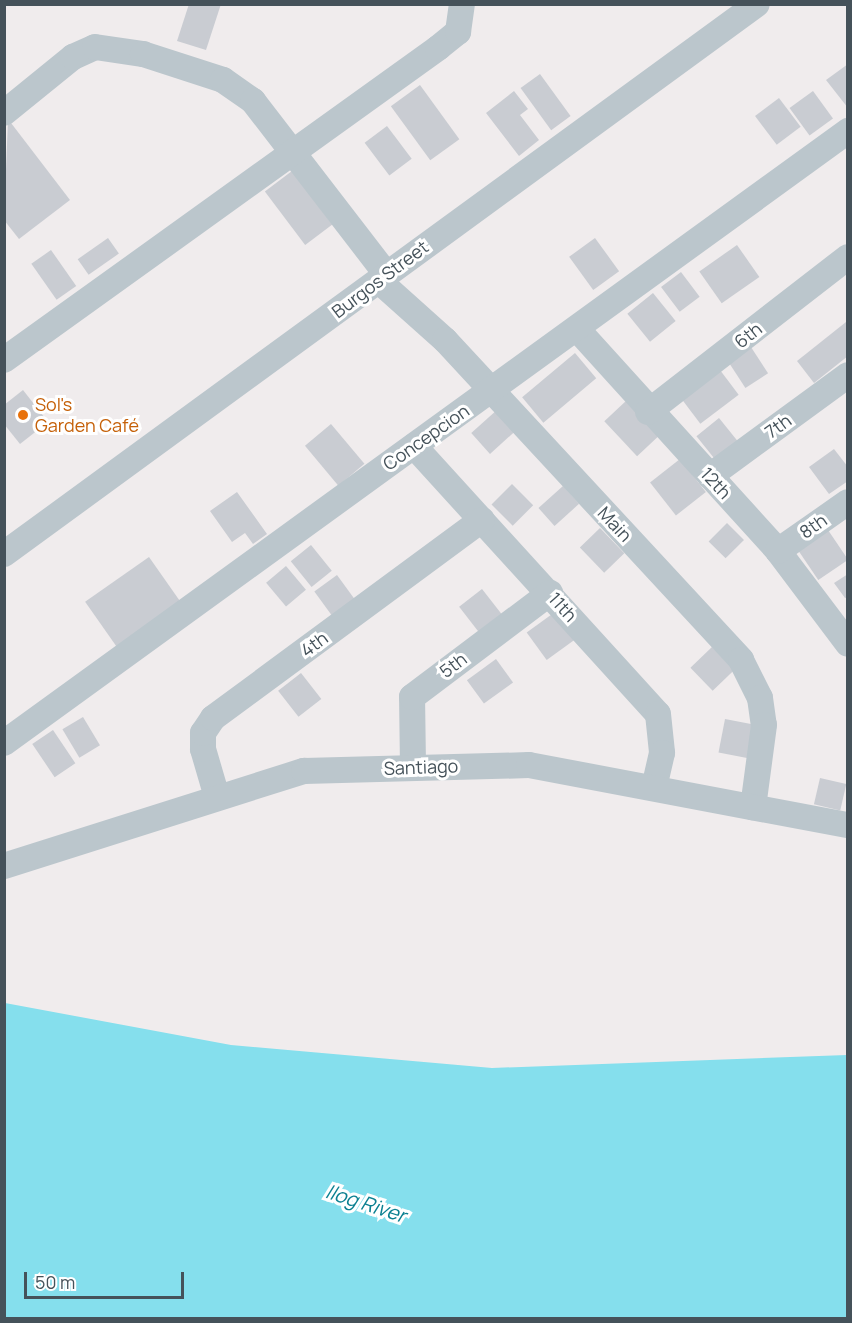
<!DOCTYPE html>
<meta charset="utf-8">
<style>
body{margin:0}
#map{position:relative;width:852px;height:1323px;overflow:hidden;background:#f0eced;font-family:Manrope,sans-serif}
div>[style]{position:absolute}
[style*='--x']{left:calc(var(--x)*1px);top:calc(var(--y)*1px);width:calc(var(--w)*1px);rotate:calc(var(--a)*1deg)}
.water>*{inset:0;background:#85dfed}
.building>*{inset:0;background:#c9ccd2;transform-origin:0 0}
.minor>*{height:26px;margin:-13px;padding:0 13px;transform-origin:13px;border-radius:13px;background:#bbc6cc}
.dots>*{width:16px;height:16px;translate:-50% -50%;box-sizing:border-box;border:3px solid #fff;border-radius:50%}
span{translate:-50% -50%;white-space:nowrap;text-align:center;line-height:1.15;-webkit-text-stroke:6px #fff;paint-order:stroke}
.street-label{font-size:18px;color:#45525a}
.food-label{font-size:18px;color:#c56008}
.left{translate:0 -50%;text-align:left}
.water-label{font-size:20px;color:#0b8091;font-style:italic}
.frame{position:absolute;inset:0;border:6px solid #45525a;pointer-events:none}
.scale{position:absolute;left:24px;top:1272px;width:160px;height:27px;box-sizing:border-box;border:3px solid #45525a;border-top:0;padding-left:8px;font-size:18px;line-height:21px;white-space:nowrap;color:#45525a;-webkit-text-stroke:4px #fff;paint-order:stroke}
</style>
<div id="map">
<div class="water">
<div style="clip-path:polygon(5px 1003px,231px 1045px,492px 1068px,847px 1055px,847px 1318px,5px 1318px)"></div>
</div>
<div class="building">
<div style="clip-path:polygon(189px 4px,221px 4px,206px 50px,177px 41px)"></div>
<div style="clip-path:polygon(848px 64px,848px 108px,826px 80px)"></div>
<div style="left:540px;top:74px;width:52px;height:24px;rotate:54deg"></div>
<div style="left:420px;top:85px;width:67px;height:36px;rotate:54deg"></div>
<div style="clip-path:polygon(514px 91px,528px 109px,520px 115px,539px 140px,519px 156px,486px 113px)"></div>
<div style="left:813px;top:91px;width:34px;height:29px;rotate:54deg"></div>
<div style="left:779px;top:98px;width:36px;height:30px;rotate:53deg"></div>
<div style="clip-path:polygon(8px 119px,70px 200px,19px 239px,4px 220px)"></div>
<div style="left:387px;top:126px;width:41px;height:28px;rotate:53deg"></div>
<div style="left:292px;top:171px;width:67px;height:34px;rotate:53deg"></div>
<div style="left:108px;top:238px;width:19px;height:37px;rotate:55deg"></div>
<div style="left:595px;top:238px;width:41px;height:32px;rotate:54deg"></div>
<div style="left:737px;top:245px;width:39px;height:46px;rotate:55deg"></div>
<div style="left:51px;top:250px;width:44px;height:24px;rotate:55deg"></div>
<div style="left:681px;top:272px;width:31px;height:25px;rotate:53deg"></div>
<div style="left:653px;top:293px;width:36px;height:33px;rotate:51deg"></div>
<div style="clip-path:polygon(846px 322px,848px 356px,814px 383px,797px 361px)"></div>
<div style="left:749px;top:344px;width:35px;height:27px;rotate:57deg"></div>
<div style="left:575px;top:353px;width:33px;height:69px;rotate:50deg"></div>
<div style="left:720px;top:370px;width:31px;height:48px;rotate:53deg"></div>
<div style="clip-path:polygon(23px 390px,48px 422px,20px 444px,4px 424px,4px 405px)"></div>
<div style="left:627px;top:400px;width:48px;height:31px;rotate:47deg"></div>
<div style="left:498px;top:409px;width:28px;height:36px;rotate:48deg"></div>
<div style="left:719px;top:418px;width:33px;height:29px;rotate:51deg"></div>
<div style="left:331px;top:424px;width:52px;height:34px;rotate:50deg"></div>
<div style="clip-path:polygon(834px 449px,848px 467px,848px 481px,829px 494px,809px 467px)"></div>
<div style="left:680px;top:459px;width:42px;height:38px;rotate:52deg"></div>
<div style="left:512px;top:484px;width:30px;height:29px;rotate:45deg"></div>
<div style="left:563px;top:486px;width:24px;height:33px;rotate:48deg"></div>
<div style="clip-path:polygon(237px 492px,267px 534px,253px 544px,245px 533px,232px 542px,210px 511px)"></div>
<div style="left:727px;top:523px;width:24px;height:26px;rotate:45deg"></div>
<div style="left:600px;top:528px;width:35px;height:28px;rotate:46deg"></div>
<div style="left:828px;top:530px;width:36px;height:36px;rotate:56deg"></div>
<div style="left:311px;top:545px;width:33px;height:26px;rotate:51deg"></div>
<div style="left:149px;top:557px;width:56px;height:78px;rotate:55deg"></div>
<div style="left:286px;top:566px;width:31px;height:26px;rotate:50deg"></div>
<div style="clip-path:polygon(848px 574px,848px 597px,845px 598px,834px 583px)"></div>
<div style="left:337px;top:575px;width:31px;height:28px;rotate:54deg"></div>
<div style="left:482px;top:589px;width:34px;height:29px;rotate:52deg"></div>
<div style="left:555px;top:612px;width:34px;height:35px;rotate:54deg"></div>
<div style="left:712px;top:647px;width:32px;height:30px;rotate:46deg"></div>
<div style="left:496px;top:659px;width:29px;height:36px;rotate:54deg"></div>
<div style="left:301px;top:673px;width:33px;height:29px;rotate:52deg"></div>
<div style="left:83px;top:717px;width:33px;height:24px;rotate:59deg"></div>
<div style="left:725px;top:719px;width:33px;height:34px;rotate:11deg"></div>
<div style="left:53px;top:730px;width:40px;height:25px;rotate:56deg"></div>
<div style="left:820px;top:778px;width:27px;height:27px;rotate:13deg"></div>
</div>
<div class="minor">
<div style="--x:4;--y:113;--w:89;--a:-39.1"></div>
<div style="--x:73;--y:57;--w:24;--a:-24"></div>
<div style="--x:95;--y:47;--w:49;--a:8.3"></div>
<div style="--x:143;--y:54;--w:84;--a:18"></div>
<div style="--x:223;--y:80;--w:37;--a:35"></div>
<div style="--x:253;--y:101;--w:218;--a:52.4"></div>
<div style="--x:379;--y:281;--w:89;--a:41.8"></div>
<div style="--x:445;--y:340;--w:436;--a:47.2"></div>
<div style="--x:741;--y:660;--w:42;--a:63.4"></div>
<div style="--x:760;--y:698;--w:27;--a:82"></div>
<div style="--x:764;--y:725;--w:83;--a:97.6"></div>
<div style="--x:577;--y:329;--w:299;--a:47.8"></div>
<div style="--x:778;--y:551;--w:116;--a:53"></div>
<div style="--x:4;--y:360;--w:535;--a:-35.71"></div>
<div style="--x:438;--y:48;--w:26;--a:-39"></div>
<div style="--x:458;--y:32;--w:28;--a:-82"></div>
<div style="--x:648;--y:412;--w:253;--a:-37.8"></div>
<div style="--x:414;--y:446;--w:362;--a:47.7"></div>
<div style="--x:658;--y:714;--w:39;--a:84"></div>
<div style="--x:662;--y:753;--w:36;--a:103"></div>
<div style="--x:710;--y:476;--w:171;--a:-36.2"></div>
<div style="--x:778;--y:551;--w:85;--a:-35"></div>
<div style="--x:4;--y:554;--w:932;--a:-36.14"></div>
<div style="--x:4;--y:743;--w:1043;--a:-35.95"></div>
<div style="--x:413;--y:766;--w:69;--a:-90.8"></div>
<div style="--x:412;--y:697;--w:173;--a:-37"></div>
<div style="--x:217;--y:797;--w:50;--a:-106.3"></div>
<div style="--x:203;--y:749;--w:16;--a:-90"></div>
<div style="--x:203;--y:733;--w:18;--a:-56"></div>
<div style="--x:213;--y:718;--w:334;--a:-36.4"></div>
<div style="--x:4;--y:866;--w:315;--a:-17.6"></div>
<div style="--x:304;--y:771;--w:225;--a:-1.5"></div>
<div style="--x:529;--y:765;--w:325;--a:10.7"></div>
</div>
<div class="dots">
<div style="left:23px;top:415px;background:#e8710a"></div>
</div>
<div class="street-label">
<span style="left:380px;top:279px;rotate:-37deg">Burgos Street</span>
<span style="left:748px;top:335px;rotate:-38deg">6th</span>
<span style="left:778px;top:426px;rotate:-36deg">7th</span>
<span style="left:426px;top:437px;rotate:-35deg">Concepcion</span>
<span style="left:716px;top:483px;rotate:47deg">12th</span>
<span style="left:615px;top:524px;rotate:47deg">Main</span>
<span style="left:813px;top:526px;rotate:-35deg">8th</span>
<span style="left:563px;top:607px;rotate:48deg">11th</span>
<span style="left:314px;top:644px;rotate:-36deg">4th</span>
<span style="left:453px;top:665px;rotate:-37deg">5th</span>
<span style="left:421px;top:767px;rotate:-2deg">Santiago</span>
</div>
<div class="food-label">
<span class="left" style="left:35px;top:415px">Sol's<br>Garden Café</span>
</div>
<div class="water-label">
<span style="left:366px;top:1203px;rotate:18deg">Ilog River</span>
</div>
<div class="frame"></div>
<div class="scale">50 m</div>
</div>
